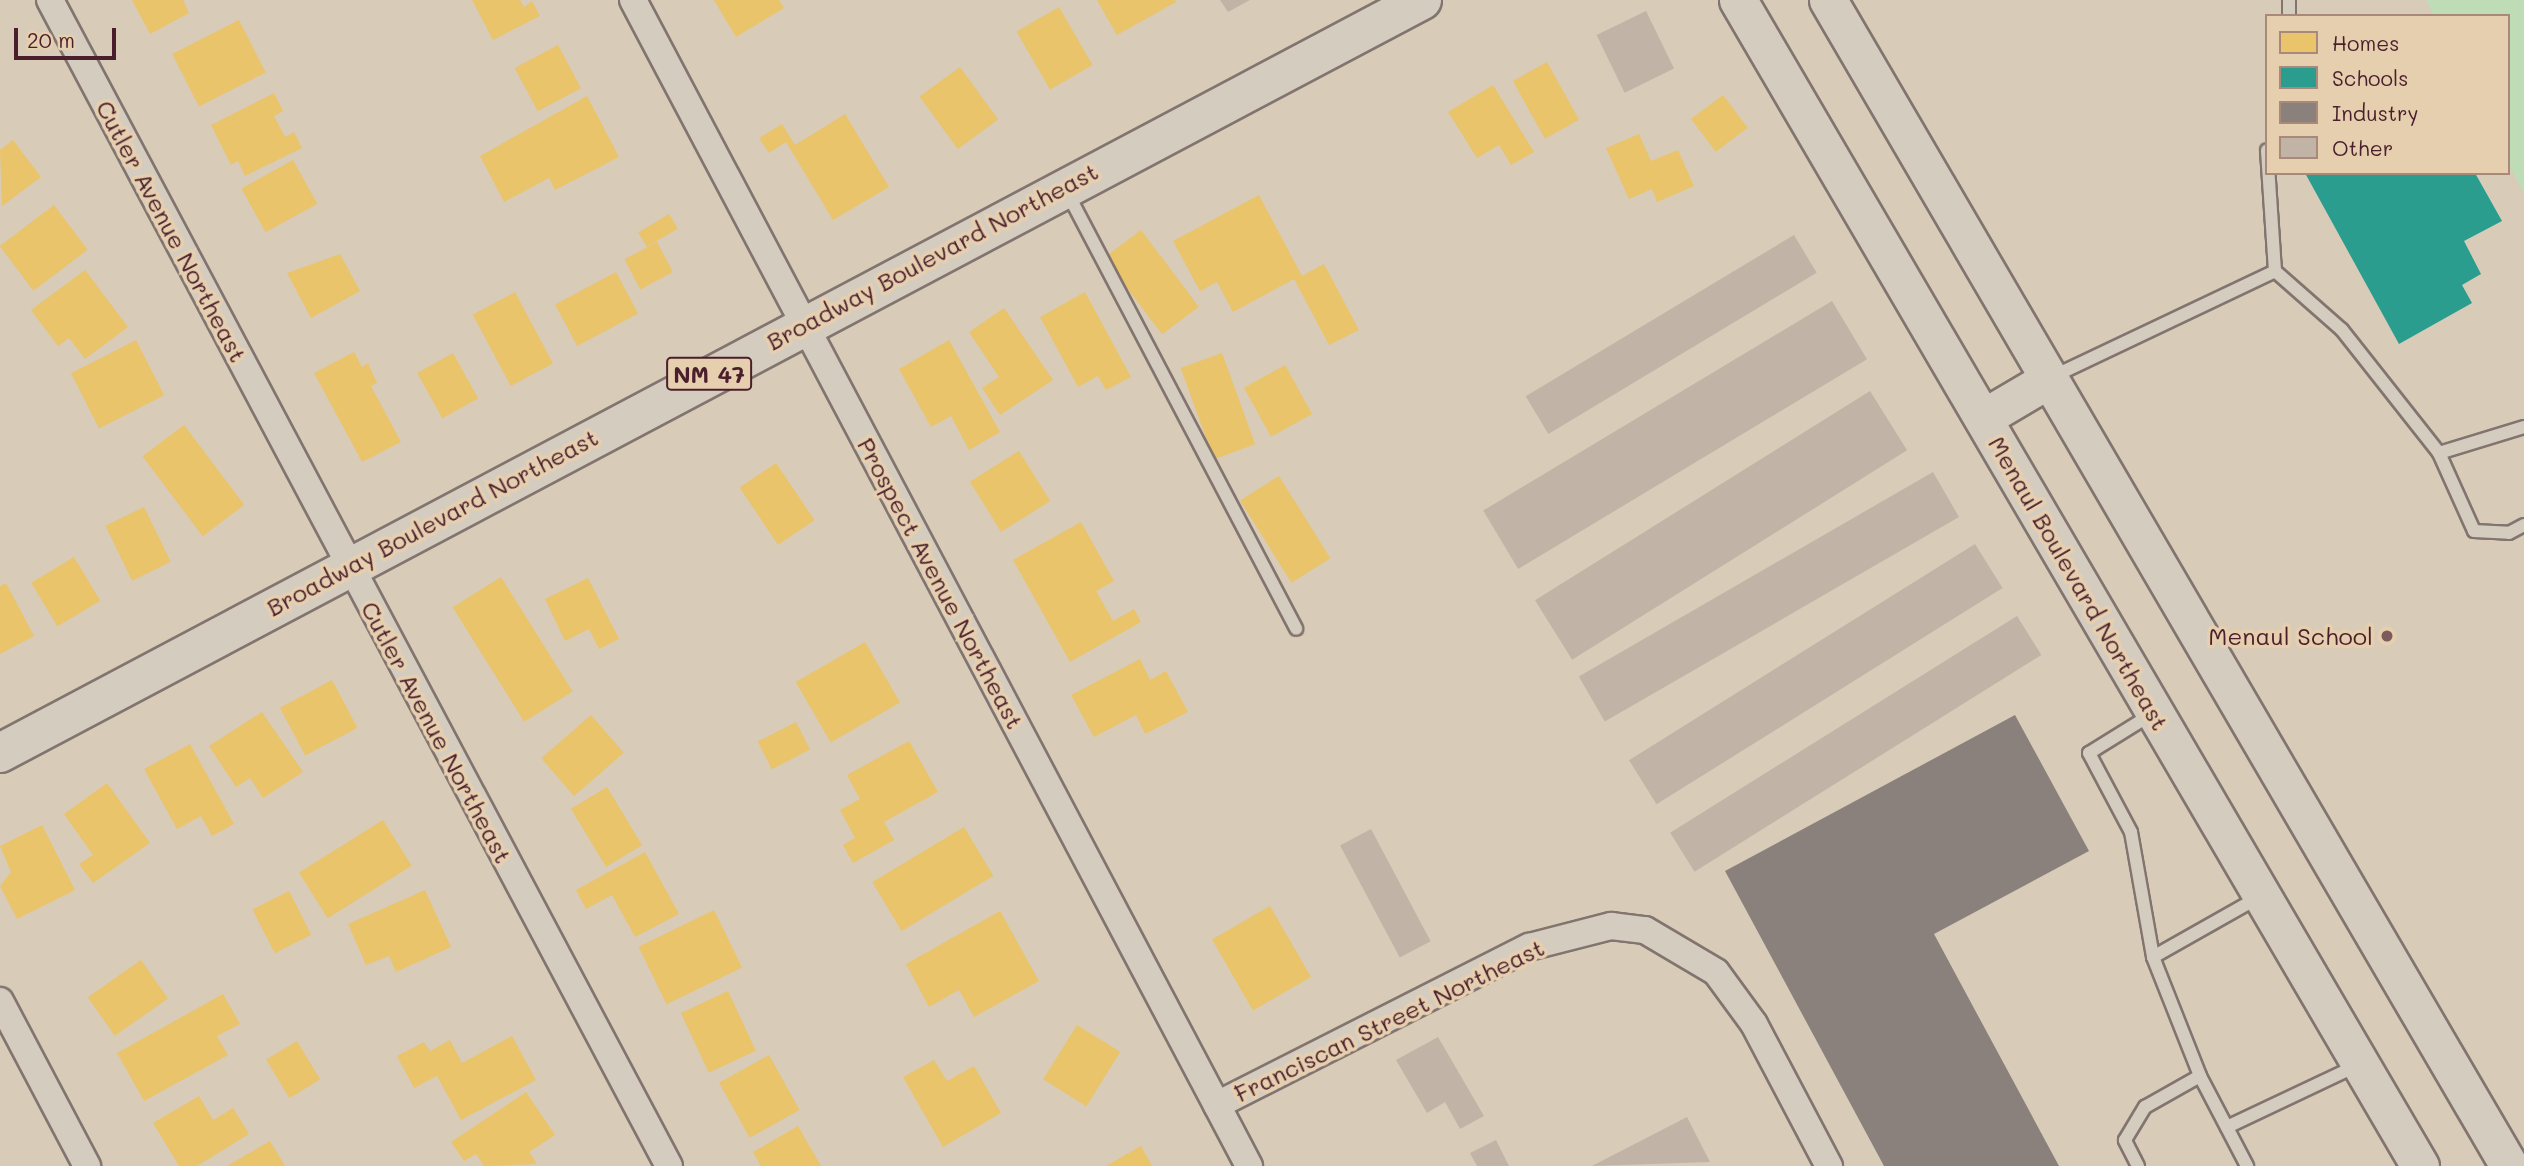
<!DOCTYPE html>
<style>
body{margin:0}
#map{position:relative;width:2524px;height:1166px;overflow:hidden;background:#d8cbb8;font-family:Mali,sans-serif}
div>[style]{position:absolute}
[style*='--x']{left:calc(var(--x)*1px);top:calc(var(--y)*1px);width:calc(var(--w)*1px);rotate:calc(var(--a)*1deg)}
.green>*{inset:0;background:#beddb7}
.homes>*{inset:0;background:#e9c46a;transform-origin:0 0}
.schools>*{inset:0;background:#2a9d8f}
.industry>*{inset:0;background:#8a817c}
.building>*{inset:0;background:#c1b4a6;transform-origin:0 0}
.roads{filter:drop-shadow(2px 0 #82746e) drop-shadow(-2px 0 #82746e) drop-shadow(0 2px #82746e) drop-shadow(0 -2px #82746e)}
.lane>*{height:12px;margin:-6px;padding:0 6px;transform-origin:6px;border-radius:6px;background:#d5ccc0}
.street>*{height:26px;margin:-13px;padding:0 13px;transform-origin:13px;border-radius:13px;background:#d5ccc0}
.secondary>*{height:37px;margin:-18.5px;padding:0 18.5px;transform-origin:18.5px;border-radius:18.5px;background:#d5ccc0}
.primary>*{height:38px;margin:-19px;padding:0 19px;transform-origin:19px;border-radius:19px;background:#d5ccc0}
.dots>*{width:19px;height:19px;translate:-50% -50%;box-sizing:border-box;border:4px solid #e6cfaf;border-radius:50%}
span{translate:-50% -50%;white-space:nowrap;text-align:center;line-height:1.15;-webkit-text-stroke:7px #e6cfaf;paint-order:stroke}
.shield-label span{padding:2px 5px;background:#e6cfaf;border:2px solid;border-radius:5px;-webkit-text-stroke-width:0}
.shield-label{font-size:23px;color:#4a1f2b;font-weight:700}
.street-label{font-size:24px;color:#4a1f2b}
.poi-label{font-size:24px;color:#4a1f2b}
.right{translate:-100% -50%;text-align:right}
.legend{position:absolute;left:2265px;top:14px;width:245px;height:161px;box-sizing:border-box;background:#e6cfaf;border:2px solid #a8897a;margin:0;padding:9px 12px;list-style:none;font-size:21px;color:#4a1f2b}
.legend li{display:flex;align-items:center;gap:14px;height:35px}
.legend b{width:35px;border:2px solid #a8897a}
.scale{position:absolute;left:14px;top:28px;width:102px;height:32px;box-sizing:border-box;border:4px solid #4a1f2b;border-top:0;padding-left:9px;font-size:21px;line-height:24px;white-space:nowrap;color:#4a1f2b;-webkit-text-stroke:5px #e6cfaf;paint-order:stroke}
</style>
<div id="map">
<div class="green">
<div style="clip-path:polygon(2426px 0,2524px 0,2524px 194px,2508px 163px,2508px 16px,2434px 16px)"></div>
</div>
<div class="homes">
<div style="clip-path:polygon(132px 0,183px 0,189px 13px,150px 34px)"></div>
<div style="clip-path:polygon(472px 0,520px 0,524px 7px,532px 1px,540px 16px,493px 40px)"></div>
<div style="clip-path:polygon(714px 0,779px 0,784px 8px,736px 37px)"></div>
<div style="clip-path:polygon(1097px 0,1175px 0,1176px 2px,1117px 35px)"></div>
<div style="left:1059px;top:7px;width:67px;height:49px;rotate:60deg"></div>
<div style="left:239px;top:20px;width:59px;height:75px;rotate:63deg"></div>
<div style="left:558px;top:45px;width:49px;height:49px;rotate:62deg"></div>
<div style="left:1547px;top:62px;width:66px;height:39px;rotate:61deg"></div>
<div style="left:960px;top:67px;width:65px;height:50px;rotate:54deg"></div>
<div style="clip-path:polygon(1493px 85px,1534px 152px,1511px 165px,1499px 145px,1477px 158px,1448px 112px)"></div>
<div style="clip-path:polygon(274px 93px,283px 111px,274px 116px,285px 137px,294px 132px,302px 148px,245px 176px,238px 161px,231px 165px,211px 125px)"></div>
<div style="left:1723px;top:95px;width:41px;height:40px;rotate:53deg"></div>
<div style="clip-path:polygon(587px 96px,619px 157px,555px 190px,549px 178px,504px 202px,480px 156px)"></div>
<div style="clip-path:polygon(845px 114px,889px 187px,833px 220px,786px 142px,769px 153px,759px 138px,782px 124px,795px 145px)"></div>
<div style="clip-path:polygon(1639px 134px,1651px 161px,1678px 150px,1694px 186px,1657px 202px,1652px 189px,1629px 199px,1606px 148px)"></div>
<div style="clip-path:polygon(13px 140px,41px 177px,2px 206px,0 150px)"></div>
<div style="left:293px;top:160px;width:50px;height:59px;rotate:61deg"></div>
<div style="clip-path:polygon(1259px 195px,1302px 276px,1324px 264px,1359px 330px,1329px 345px,1294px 279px,1233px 312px,1217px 282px,1200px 291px,1173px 241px)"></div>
<div style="left:54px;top:205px;width:56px;height:68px;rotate:53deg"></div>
<div style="left:669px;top:214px;width:17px;height:36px;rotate:59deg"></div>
<div style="left:1141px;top:230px;width:96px;height:46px;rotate:53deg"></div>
<div style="left:657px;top:242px;width:34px;height:37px;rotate:62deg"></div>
<div style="clip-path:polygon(340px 254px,360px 291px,311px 318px,287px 273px)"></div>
<div style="clip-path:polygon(85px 270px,128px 327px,85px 359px,69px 338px,58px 346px,31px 310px)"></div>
<div style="left:616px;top:272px;width:47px;height:69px;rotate:62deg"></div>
<div style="left:515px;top:292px;width:81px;height:48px;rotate:62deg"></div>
<div style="clip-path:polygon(1085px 292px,1131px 377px,1106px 390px,1098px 376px,1078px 387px,1040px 317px)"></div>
<div style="clip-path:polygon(1004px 308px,1053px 380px,1000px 415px,982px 388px,999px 377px,969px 332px)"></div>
<div style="left:136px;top:340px;width:62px;height:73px;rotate:63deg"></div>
<div style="clip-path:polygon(949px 340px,1000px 432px,969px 450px,951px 416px,931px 427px,899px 369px)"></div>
<div style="clip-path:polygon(354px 352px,362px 367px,368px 363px,377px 383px,371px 386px,401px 442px,362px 462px,314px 373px)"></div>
<div style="left:453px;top:353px;width:52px;height:41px;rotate:61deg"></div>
<div style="left:1222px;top:353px;width:97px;height:44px;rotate:70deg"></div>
<div style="left:1285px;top:365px;width:56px;height:47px;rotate:61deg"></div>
<div style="left:184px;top:425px;width:100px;height:52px;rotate:53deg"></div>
<div style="left:1019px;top:451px;width:59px;height:58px;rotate:58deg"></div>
<div style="left:776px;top:463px;width:69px;height:44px;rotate:56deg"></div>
<div style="left:1279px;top:476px;width:97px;height:46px;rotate:58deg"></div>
<div style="left:144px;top:507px;width:61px;height:43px;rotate:64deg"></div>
<div style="clip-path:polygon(1081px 522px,1114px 581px,1096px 591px,1113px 621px,1134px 609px,1141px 622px,1070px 662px,1013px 560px)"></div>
<div style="left:74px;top:557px;width:51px;height:50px;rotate:59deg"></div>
<div style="left:501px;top:577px;width:135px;height:57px;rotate:58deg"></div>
<div style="clip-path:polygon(588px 578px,619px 639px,599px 649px,589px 629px,565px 641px,545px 599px)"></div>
<div style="clip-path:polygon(6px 583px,34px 636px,0 654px,0 586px)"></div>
<div style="left:865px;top:642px;width:70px;height:80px;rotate:60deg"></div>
<div style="clip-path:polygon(1140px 659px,1150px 680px,1166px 671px,1188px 712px,1145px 734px,1136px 715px,1094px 737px,1071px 695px)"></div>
<div style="left:332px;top:680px;width:54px;height:59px;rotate:62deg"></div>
<div style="clip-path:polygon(262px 712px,303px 772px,263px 798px,250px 778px,236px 787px,209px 746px)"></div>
<div style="left:591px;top:715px;width:50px;height:66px;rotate:49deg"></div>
<div style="left:796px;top:722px;width:31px;height:43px;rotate:63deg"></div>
<div style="clip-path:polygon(909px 741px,938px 792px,884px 822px,894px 840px,853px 863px,843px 845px,855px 838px,840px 810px,860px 799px,847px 775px)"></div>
<div style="clip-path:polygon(190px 744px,234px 824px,212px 836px,201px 816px,177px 829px,144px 769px)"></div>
<div style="clip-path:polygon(107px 783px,150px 843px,93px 883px,79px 864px,93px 855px,64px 814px)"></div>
<div style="left:607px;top:787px;width:68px;height:42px;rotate:59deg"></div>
<div style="left:383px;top:820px;width:54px;height:99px;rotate:58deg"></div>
<div style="clip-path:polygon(42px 825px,75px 890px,17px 919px,0 886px,11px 872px,0 846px)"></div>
<div style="left:964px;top:827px;width:57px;height:107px;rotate:59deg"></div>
<div style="clip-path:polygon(645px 852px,679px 914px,635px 937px,612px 895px,586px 909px,576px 890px)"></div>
<div style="clip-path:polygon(425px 890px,451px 947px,396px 972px,389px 956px,366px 965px,348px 924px)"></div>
<div style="left:289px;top:891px;width:49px;height:41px;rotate:63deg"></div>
<div style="left:1270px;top:906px;width:82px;height:67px;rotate:60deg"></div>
<div style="left:714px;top:910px;width:64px;height:84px;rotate:64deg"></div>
<div style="clip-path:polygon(1000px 911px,1039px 981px,974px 1017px,959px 990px,929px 1007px,906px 964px)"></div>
<div style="left:141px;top:960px;width:47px;height:65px;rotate:55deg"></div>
<div style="left:728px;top:991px;width:66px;height:52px;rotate:65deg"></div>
<div style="clip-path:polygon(223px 994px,240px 1024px,217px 1036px,228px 1055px,144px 1101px,117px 1053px)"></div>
<div style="left:1077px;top:1025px;width:51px;height:64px;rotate:32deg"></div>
<div style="clip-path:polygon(512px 1036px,536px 1080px,461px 1120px,437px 1076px,414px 1088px,397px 1056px,424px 1042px,430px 1051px,450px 1040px,462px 1063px)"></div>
<div style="left:297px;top:1041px;width:45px;height:36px;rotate:59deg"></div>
<div style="left:769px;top:1055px;width:63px;height:57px;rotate:61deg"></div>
<div style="clip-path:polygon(934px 1060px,947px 1081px,974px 1066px,1001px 1113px,943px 1147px,903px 1077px)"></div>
<div style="clip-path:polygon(526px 1092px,555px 1135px,529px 1152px,537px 1164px,484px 1166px,476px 1154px,464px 1161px,451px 1142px)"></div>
<div style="clip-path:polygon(199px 1096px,213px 1120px,233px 1108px,249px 1134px,197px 1166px,179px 1166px,153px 1123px)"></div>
<div style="clip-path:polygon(798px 1126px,821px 1166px,761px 1166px,753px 1152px)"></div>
<div style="clip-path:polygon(270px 1141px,285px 1166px,227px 1166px)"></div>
<div style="clip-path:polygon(1141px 1146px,1152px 1166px,1106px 1166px)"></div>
</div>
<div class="schools">
<div style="clip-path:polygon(2305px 173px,2475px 173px,2502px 221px,2464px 241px,2481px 274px,2462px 285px,2472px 303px,2399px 344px)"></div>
</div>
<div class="industry">
<div style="clip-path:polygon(2015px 715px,2089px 851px,1934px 934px,2059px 1166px,1884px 1166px,1725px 871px)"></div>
</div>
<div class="building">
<div style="clip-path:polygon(1220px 0,1250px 0,1228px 12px)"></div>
<div style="left:1646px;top:11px;width:64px;height:55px;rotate:64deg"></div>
<div style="left:1794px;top:235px;width:44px;height:313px;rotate:59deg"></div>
<div style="left:1832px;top:301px;width:68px;height:407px;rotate:59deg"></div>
<div style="left:1870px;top:391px;width:70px;height:395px;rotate:58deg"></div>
<div style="left:1933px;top:472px;width:52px;height:409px;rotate:60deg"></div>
<div style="left:1975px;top:544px;width:52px;height:408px;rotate:58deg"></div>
<div style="left:2017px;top:616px;width:46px;height:409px;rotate:58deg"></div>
<div style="left:1371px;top:829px;width:127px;height:35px;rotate:62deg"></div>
<div style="clip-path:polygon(1438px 1037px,1484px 1116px,1460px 1129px,1445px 1102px,1427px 1113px,1396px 1060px)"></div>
<div style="clip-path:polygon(1687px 1117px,1710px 1162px,1592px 1166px)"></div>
<div style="clip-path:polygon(1496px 1140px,1509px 1166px,1477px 1166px,1470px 1153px)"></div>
</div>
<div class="roads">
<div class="lane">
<div style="--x:2289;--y:0;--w:16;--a:90"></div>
<div style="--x:1068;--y:194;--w:491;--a:62.3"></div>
<div style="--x:2275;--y:271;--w:89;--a:41.4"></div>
<div style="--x:2342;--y:330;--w:157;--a:51.7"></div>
<div style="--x:2439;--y:453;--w:85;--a:65.8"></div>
<div style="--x:2474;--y:531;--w:35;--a:3"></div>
<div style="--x:2509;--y:533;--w:17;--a:-28"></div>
<div style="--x:2052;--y:377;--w:247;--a:-25.4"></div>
<div style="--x:2275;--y:271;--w:121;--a:-93.8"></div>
<div style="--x:2439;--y:453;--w:89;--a:-17"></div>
<div style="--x:2152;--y:714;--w:74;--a:148.2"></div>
<div style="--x:2089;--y:753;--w:89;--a:62"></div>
<div style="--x:2131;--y:832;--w:127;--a:80"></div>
<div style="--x:2153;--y:957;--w:128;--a:68.4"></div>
<div style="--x:2200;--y:1076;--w:102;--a:62.4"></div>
<div style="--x:2153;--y:957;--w:122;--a:-29.5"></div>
<div style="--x:2227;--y:1127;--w:143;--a:-25.3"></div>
<div style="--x:2138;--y:1166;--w:29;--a:-117"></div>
<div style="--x:2125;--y:1140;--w:39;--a:-59"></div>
<div style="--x:2145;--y:1107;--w:63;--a:-29.4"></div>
</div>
<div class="street">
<div style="--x:50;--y:0;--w:1320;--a:62.04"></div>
<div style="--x:633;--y:0;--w:1319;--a:62.15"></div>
<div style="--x:0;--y:1001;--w:187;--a:62.2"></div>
<div style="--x:1217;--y:1105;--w:350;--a:-26.9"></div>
<div style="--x:1529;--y:947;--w:85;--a:-14.4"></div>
<div style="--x:1611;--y:926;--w:34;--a:7"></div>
<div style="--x:1645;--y:930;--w:82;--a:30.6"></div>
<div style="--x:1716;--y:972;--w:64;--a:53.8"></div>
<div style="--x:1754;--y:1024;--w:161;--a:62.2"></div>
</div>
<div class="secondary">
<div style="--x:1738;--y:0;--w:1351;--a:59.68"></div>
<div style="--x:1828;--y:0;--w:1350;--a:59.71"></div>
<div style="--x:1983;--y:418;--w:77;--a:-30.6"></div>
</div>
<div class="primary">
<div style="--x:0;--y:753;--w:1609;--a:-27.9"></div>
</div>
</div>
<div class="dots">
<div style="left:2387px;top:636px;background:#7c5b5c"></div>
</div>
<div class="shield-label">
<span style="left:709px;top:374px">NM 47</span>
</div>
<div class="street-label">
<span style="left:172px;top:231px;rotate:62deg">Cutler Avenue Northeast</span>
<span style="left:932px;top:256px;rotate:-28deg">Broadway Boulevard Northeast</span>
<span style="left:432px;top:522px;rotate:-28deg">Broadway Boulevard Northeast</span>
<span style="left:941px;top:583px;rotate:62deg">Prospect Avenue Northeast</span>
<span style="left:2079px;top:583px;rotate:60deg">Menaul Boulevard Northeast</span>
<span style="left:437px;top:732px;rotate:62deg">Cutler Avenue Northeast</span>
<span style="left:1389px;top:1020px;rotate:-26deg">Franciscan Street Northeast</span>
</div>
<div class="poi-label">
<span class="right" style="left:2373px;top:636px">Menaul School</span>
</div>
<ul class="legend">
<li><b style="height:19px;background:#e9c46a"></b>Homes</li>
<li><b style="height:19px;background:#2a9d8f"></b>Schools</li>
<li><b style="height:19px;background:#8a817c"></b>Industry</li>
<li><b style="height:19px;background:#c1b4a6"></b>Other</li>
</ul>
<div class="scale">20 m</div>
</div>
